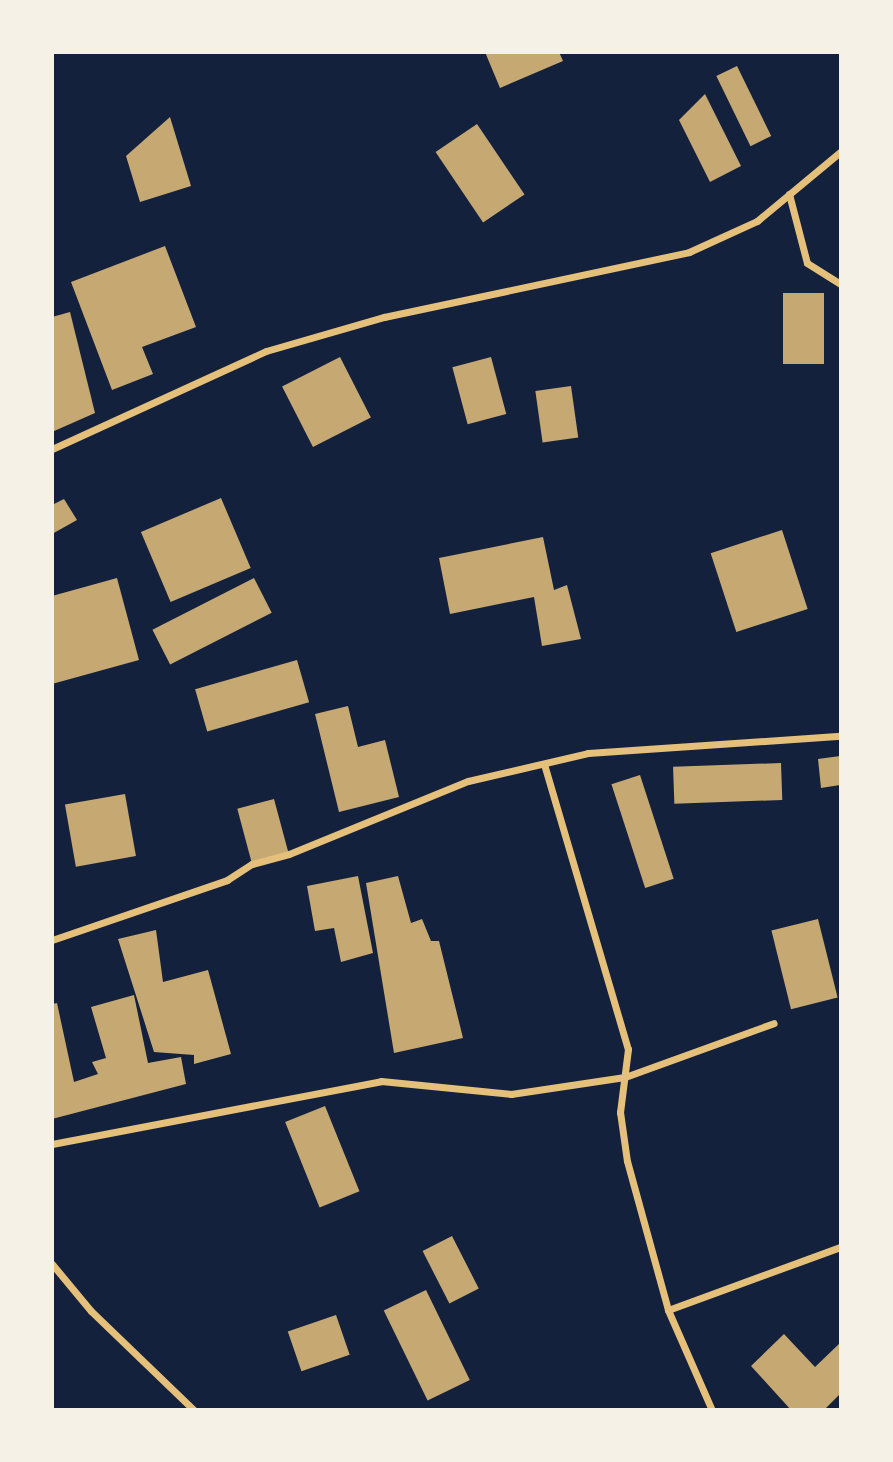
<!DOCTYPE html>
<style>
body{margin:0}
#map{position:relative;width:893px;height:1462px;overflow:hidden;background:#14213d;font-family:"IBM Plex Sans",sans-serif}
div>[style]{position:absolute}
[style*='--x']{left:calc(var(--x)*1px);top:calc(var(--y)*1px);width:calc(var(--w)*1px);rotate:calc(var(--a)*1deg)}
.building>*{inset:0;background:#c6a872;transform-origin:0 0}
.minor>*{height:7px;margin:-3.5px;padding:0 3.5px;transform-origin:3.5px;border-radius:3.5px;background:#e5c07b}
span{translate:-50% -50%;white-space:nowrap;text-align:center;line-height:1.15;-webkit-text-stroke:7px #f6f1e7;paint-order:stroke}
.frame{position:absolute;inset:0;border:54px solid #f6f1e7;pointer-events:none}
</style>
<div id="map">
<div class="building">
<div style="clip-path:polygon(485px 52px,559px 52px,563px 61px,500px 88px)"></div>
<div style="left:737px;top:66px;width:78px;height:23px;rotate:64deg"></div>
<div style="clip-path:polygon(705px 94px,741px 166px,710px 182px,679px 120px)"></div>
<div style="clip-path:polygon(170px 117px,191px 186px,140px 202px,126px 156px)"></div>
<div style="left:477px;top:124px;width:85px;height:50px;rotate:56deg"></div>
<div style="clip-path:polygon(165px 246px,196px 327px,142px 347px,153px 374px,112px 390px,71px 282px)"></div>
<div style="left:783px;top:293px;width:41px;height:71px"></div>
<div style="clip-path:polygon(70px 312px,95px 413px,52px 432px,52px 317px)"></div>
<div style="left:340px;top:357px;width:68px;height:65px;rotate:63deg"></div>
<div style="left:491px;top:357px;width:59px;height:40px;rotate:75deg"></div>
<div style="left:571px;top:386px;width:52px;height:36px;rotate:82deg"></div>
<div style="left:221px;top:498px;width:76px;height:87px;rotate:67deg"></div>
<div style="clip-path:polygon(64px 499px,77px 520px,52px 534px,52px 505px)"></div>
<div style="left:782px;top:530px;width:83px;height:75px;rotate:72deg"></div>
<div style="clip-path:polygon(543px 537px,554px 590px,567px 585px,581px 639px,542px 646px,534px 597px,450px 614px,439px 558px)"></div>
<div style="clip-path:polygon(117px 578px,139px 660px,52px 684px,52px 596px)"></div>
<div style="left:254px;top:578px;width:39px;height:114px;rotate:63deg"></div>
<div style="left:297px;top:660px;width:44px;height:106px;rotate:74deg"></div>
<div style="clip-path:polygon(348px 706px,358px 747px,385px 740px,399px 797px,339px 812px,315px 714px)"></div>
<div style="clip-path:polygon(840px 756px,840px 785px,821px 788px,818px 759px)"></div>
<div style="left:781px;top:763px;width:37px;height:108px;rotate:88deg"></div>
<div style="left:640px;top:775px;width:109px;height:30px;rotate:72deg"></div>
<div style="left:125px;top:794px;width:63px;height:61px;rotate:80deg"></div>
<div style="left:274px;top:799px;width:57px;height:38px;rotate:75deg"></div>
<div style="clip-path:polygon(358px 876px,373px 953px,341px 962px,334px 928px,315px 931px,307px 886px)"></div>
<div style="clip-path:polygon(398px 876px,411px 923px,422px 919px,431px 941px,439px 941px,463px 1038px,394px 1053px,366px 883px)"></div>
<div style="left:818px;top:919px;width:81px;height:48px;rotate:76deg"></div>
<div style="clip-path:polygon(156px 930px,163px 982px,208px 970px,231px 1054px,194px 1064px,194px 1055px,154px 1052px,118px 939px)"></div>
<div style="clip-path:polygon(134px 995px,148px 1063px,181px 1057px,186px 1084px,52px 1119px,52px 1004px,57px 1003px,74px 1082px,98px 1074px,92px 1062px,106px 1058px,91px 1007px)"></div>
<div style="left:325px;top:1106px;width:92px;height:43px;rotate:68deg"></div>
<div style="left:452px;top:1236px;width:59px;height:33px;rotate:63deg"></div>
<div style="left:426px;top:1290px;width:100px;height:47px;rotate:64deg"></div>
<div style="left:336px;top:1315px;width:42px;height:51px;rotate:71deg"></div>
<div style="clip-path:polygon(784px 1334px,815px 1367px,840px 1343px,840px 1394px,824px 1410px,791px 1410px,751px 1366px)"></div>
</div>
<div class="minor">
<div style="--x:789;--y:194;--w:71;--a:75.4"></div>
<div style="--x:807;--y:263;--w:39;--a:32"></div>
<div style="--x:52;--y:449;--w:235;--a:-24.6"></div>
<div style="--x:266;--y:351;--w:123;--a:-16.1"></div>
<div style="--x:384;--y:317;--w:312;--a:-12"></div>
<div style="--x:689;--y:252;--w:75;--a:-24.5"></div>
<div style="--x:757;--y:221;--w:108;--a:-39.7"></div>
<div style="--x:544;--y:764;--w:297;--a:73.6"></div>
<div style="--x:628;--y:1049;--w:64;--a:97.2"></div>
<div style="--x:620;--y:1112;--w:49;--a:81.9"></div>
<div style="--x:627;--y:1161;--w:155;--a:74.6"></div>
<div style="--x:668;--y:1310;--w:109;--a:66.3"></div>
<div style="--x:52;--y:940;--w:185;--a:-18.9"></div>
<div style="--x:227;--y:880;--w:30;--a:-33"></div>
<div style="--x:252;--y:864;--w:38;--a:-15"></div>
<div style="--x:289;--y:854;--w:193;--a:-22.2"></div>
<div style="--x:468;--y:781;--w:123;--a:-13.1"></div>
<div style="--x:588;--y:753;--w:253;--a:-3.9"></div>
<div style="--x:52;--y:1144;--w:335;--a:-10.8"></div>
<div style="--x:381;--y:1081;--w:131;--a:5.7"></div>
<div style="--x:511;--y:1094;--w:115;--a:-8.5"></div>
<div style="--x:625;--y:1077;--w:158;--a:-19.9"></div>
<div style="--x:52;--y:1264;--w:61;--a:50.3"></div>
<div style="--x:91;--y:1311;--w:143;--a:43.9"></div>
<div style="--x:668;--y:1310;--w:183;--a:-20.1"></div>
</div>
<div class="frame"></div>
</div>
